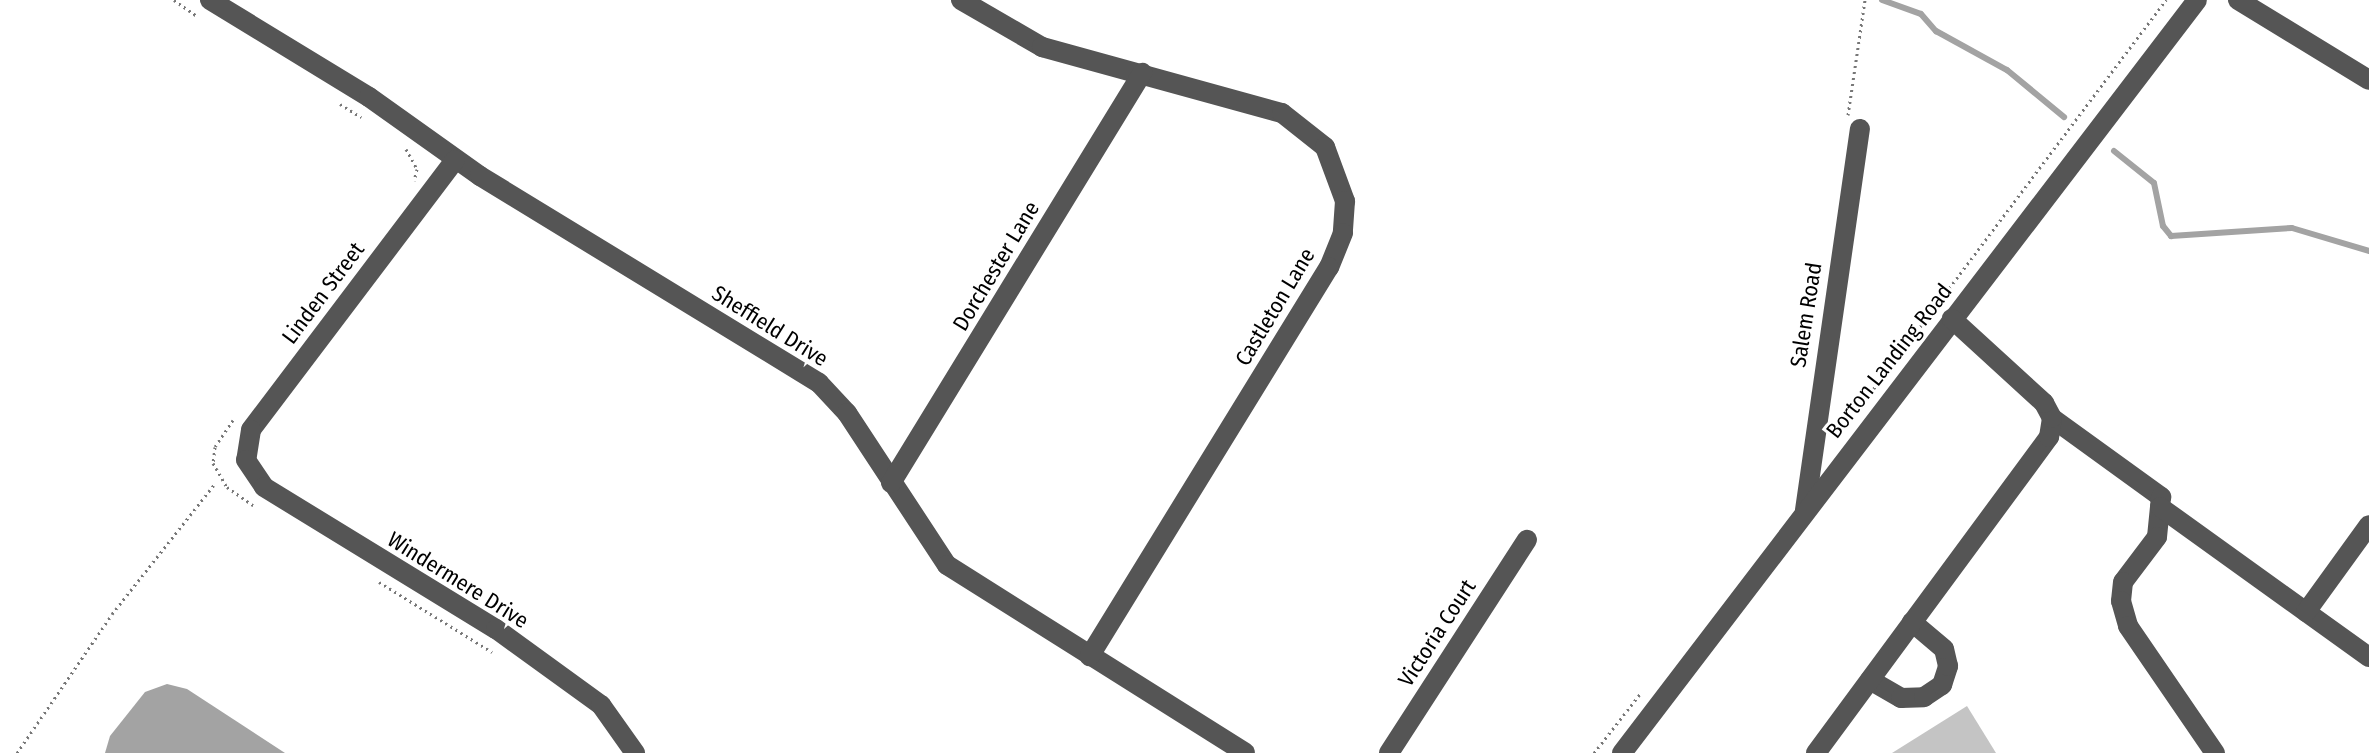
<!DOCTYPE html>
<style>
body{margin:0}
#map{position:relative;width:2369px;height:753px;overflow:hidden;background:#fff;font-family:"Fira Sans Condensed",sans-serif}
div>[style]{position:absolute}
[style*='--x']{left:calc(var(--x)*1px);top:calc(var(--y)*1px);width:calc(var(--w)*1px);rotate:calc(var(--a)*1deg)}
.water>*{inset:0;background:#a3a3a3}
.stream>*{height:6px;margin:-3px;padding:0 3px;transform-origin:3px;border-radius:3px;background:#a3a3a3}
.building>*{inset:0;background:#c4c4c4}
.path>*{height:3px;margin-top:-1.5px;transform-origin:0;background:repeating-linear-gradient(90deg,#777 0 2px,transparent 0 6px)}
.minor>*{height:20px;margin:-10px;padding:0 10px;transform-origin:10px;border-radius:10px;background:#555}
span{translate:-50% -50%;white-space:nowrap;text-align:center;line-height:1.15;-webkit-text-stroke:6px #fff;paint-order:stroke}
.street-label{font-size:22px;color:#000}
</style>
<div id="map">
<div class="water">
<div style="clip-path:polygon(167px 684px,187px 689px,285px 753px,105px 753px,110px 736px,145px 692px)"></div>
</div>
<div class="stream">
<div style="--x:1882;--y:0;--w:41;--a:19.7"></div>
<div style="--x:1921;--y:14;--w:23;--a:49"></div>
<div style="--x:1936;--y:31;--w:81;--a:28.8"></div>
<div style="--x:2007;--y:70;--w:74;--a:39.5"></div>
<div style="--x:2114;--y:151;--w:51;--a:38.7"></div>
<div style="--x:2154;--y:183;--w:44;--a:78.2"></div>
<div style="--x:2163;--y:226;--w:13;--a:51"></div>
<div style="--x:2171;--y:236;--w:121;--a:-3.8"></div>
<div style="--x:2292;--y:228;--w:80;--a:16.6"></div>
</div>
<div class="building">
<div style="clip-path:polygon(1967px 706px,1996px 753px,1892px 753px)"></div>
</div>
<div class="path">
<div style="--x:174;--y:0;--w:28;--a:35"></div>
<div style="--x:340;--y:104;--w:25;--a:32"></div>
<div style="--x:1848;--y:115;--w:116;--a:-81.6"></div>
<div style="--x:406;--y:149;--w:23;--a:61"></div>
<div style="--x:417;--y:169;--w:12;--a:104"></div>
<div style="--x:233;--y:420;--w:32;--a:124"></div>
<div style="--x:215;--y:447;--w:16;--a:97"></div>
<div style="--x:213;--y:463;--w:28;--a:60"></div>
<div style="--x:227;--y:487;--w:32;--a:35"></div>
<div style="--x:1841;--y:432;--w:541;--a:-53.05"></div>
<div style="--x:379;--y:582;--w:133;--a:31.8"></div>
<div style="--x:17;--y:753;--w:168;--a:-55.6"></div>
<div style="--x:112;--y:614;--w:164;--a:-51.7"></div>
<div style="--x:1594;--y:753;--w:75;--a:-52.1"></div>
</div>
<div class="minor">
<div style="--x:210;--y:0;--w:186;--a:31.4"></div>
<div style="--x:369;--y:97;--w:136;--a:35.4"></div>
<div style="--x:480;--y:176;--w:397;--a:31.4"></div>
<div style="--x:819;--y:383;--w:41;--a:47"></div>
<div style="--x:847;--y:413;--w:182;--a:56.7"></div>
<div style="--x:947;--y:565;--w:352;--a:32.2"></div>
<div style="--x:961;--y:0;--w:94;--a:30.1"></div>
<div style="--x:1042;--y:47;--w:249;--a:15.4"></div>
<div style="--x:1282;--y:113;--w:55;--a:38.3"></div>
<div style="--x:1325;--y:147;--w:58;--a:69.7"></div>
<div style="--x:1345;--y:201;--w:32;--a:94"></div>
<div style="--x:1343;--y:233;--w:37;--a:112"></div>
<div style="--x:1329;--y:267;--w:457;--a:121.6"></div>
<div style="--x:2238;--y:0;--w:153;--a:31.4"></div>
<div style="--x:455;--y:160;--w:338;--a:127.1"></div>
<div style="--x:251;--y:430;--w:30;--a:99"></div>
<div style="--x:246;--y:460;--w:32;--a:56"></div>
<div style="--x:264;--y:487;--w:272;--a:31.5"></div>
<div style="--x:496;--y:629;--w:130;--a:35.9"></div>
<div style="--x:601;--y:705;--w:59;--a:54.7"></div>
<div style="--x:2052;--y:418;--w:135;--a:35.9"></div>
<div style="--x:2161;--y:497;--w:40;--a:95.7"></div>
<div style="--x:2157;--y:537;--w:56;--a:127.1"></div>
<div style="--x:2123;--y:582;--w:19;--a:96"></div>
<div style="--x:2121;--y:601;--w:26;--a:74"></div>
<div style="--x:2128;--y:626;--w:154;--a:55.6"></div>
<div style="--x:891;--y:483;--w:481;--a:-58.5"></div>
<div style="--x:2160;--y:507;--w:257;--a:35.7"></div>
<div style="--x:1805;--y:510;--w:385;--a:-81.8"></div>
<div style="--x:2306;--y:612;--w:107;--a:-54.1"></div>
<div style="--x:1870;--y:680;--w:36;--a:30"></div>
<div style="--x:1901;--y:698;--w:23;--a:-2"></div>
<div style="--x:1924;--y:697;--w:22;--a:-34"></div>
<div style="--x:1942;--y:685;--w:20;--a:-72"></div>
<div style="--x:1948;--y:666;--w:17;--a:-103"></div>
<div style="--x:1944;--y:649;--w:42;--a:-139.8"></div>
<div style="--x:1389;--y:753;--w:254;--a:-57.1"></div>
<div style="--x:1622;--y:753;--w:947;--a:-52.63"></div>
<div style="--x:1816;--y:753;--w:393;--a:-53.6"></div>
<div style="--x:2049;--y:437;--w:19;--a:-81"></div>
<div style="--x:2052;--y:418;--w:17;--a:-118"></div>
<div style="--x:2044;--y:403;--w:125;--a:-137.6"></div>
</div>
<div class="street-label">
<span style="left:996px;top:266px;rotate:-59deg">Dorchester Lane</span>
<span style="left:323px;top:293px;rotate:-53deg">Linden Street</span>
<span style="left:1275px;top:307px;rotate:-59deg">Castleton Lane</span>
<span style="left:1806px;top:315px;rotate:-81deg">Salem Road</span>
<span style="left:770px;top:326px;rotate:32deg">Sheffield Drive</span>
<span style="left:1889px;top:361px;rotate:-52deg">Borton Landing Road</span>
<span style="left:458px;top:580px;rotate:32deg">Windermere Drive</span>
<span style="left:1437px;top:633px;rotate:-57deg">Victoria Court</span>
</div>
</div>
